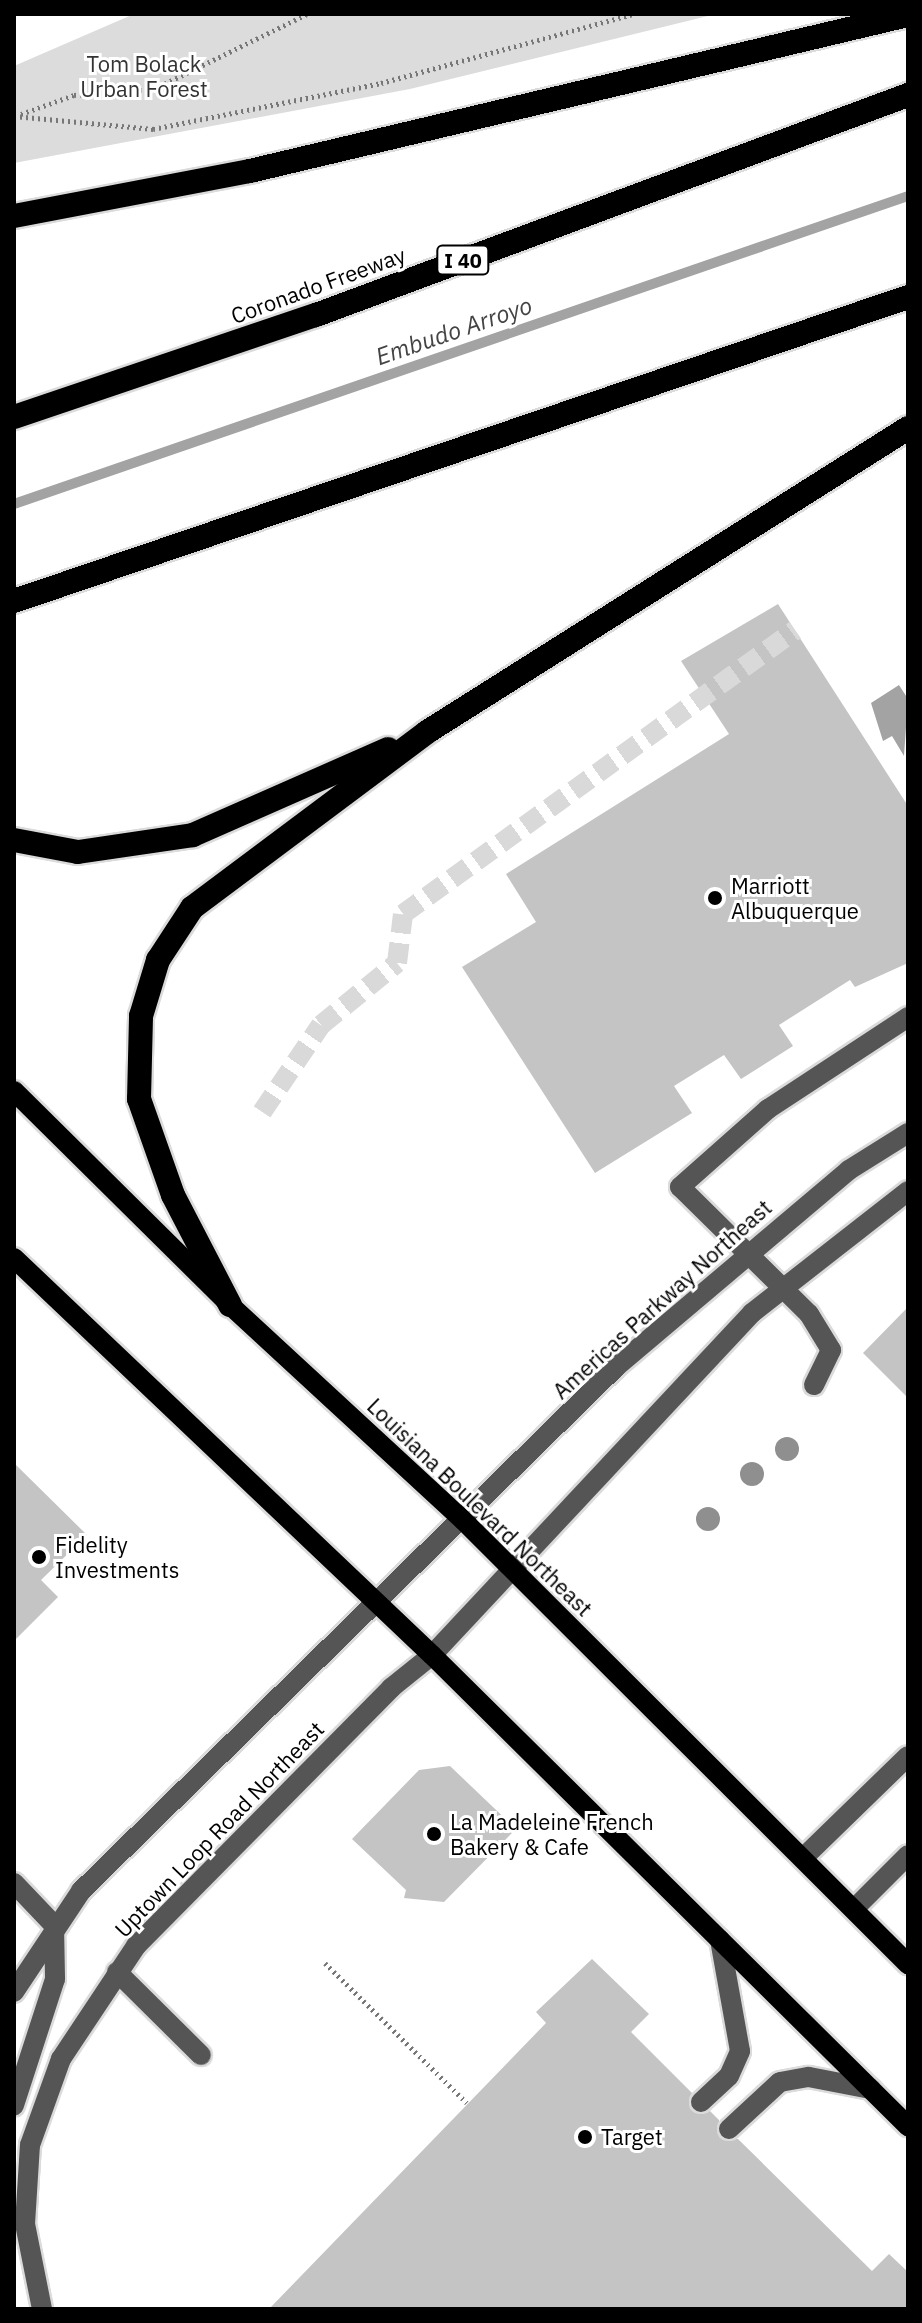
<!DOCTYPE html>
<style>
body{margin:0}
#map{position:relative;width:922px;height:2323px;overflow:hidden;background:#fff;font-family:"IBM Plex Sans",sans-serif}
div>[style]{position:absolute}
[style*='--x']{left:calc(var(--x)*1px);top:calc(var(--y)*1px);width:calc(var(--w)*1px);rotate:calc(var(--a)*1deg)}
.green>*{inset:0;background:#dcdcdc}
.water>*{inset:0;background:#a3a3a3}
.stream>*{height:10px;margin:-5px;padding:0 5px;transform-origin:5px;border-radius:5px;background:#a3a3a3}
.building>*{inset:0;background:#c4c4c4}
.minor-tunnel>*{height:20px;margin-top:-10px;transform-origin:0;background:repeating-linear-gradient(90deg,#d9d9d9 0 20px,transparent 0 30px)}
.path>*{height:5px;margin-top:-2.5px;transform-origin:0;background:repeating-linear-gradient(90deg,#777 0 2px,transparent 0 6px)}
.roads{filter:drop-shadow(2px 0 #dbdbdb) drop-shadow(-2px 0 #dbdbdb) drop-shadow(0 2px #dbdbdb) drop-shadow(0 -2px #dbdbdb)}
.minor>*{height:20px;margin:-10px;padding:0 10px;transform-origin:10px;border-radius:10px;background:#555}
.major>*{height:20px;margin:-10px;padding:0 10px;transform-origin:10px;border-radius:10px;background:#000}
.highway>*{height:24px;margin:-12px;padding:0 12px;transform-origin:12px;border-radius:12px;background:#000}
.trees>*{width:24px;height:24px;margin:-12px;border-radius:50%;background:#8f8f8f}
.dots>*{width:22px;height:22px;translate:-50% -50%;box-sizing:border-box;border:4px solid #fff;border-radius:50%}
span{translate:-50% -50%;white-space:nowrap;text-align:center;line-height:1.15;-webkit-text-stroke:6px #fff;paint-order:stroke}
.shield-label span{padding:2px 6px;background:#fff;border:2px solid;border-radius:6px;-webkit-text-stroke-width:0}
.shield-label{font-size:20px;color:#000;font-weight:700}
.park-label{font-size:22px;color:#333}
.street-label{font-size:22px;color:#000}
.poi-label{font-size:22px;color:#000}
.left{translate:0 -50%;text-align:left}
.water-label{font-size:24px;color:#444;font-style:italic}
.frame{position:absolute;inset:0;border:16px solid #000;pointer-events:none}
</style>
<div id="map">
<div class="green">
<div style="clip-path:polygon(134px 14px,716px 14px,410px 89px,14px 163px,14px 66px)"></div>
</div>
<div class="water">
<div style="clip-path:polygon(899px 685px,908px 699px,904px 756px,892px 736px,883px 741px,871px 703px)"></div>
</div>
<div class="stream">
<div style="--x:14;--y:504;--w:946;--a:-19.01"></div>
</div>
<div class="building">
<div style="clip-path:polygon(778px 604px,908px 806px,908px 963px,855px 987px,850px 980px,779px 1025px,793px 1046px,741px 1079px,724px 1055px,674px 1086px,692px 1113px,595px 1173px,462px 967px,536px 922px,506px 874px,729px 734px,681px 661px)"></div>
<div style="clip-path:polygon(908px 1307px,908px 1398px,863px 1353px)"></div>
<div style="clip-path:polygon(14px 1463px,87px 1535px,41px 1580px,58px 1597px,14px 1641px)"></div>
<div style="clip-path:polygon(450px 1766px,516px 1829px,444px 1902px,404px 1898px,406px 1890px,352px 1839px,419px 1770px)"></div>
<div style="clip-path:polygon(592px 1959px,649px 2014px,631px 2032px,692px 2093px,691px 2110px,710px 2111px,719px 2120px,720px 2138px,738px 2139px,872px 2271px,889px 2254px,908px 2272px,908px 2309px,269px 2309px,546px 2023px,536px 2012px)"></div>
</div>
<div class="minor-tunnel">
<div style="--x:262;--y:1112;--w:105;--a:-55.9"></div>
<div style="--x:321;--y:1025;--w:98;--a:-39.2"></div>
<div style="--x:397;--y:963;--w:49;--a:-83"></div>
<div style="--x:403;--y:914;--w:484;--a:-35.9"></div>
</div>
<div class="path">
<div style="--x:21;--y:114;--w:56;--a:-19.7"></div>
<div style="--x:74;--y:95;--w:80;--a:-4.3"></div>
<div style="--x:154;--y:89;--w:170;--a:-26.1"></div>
<div style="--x:14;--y:116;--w:140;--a:5.3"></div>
<div style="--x:153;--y:129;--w:233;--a:-11.4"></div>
<div style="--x:381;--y:83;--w:262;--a:-15.3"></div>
<div style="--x:325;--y:1963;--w:199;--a:44.6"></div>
</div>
<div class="roads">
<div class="minor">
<div style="--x:814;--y:1385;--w:39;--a:-64"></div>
<div style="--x:831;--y:1350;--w:42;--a:-121.4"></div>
<div style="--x:809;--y:1314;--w:181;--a:-135.4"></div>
<div style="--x:680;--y:1187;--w:118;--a:-41.6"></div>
<div style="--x:768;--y:1109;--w:168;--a:-33.3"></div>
<div style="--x:803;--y:1858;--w:146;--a:-44.2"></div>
<div style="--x:14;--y:1883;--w:58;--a:46.4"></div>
<div style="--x:54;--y:1925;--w:54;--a:88.9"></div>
<div style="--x:55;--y:1979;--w:133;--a:108"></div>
<div style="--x:854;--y:1909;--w:76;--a:-45"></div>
<div style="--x:117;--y:1972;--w:118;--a:44.7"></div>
<div style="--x:14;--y:1992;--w:121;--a:-56.4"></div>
<div style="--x:81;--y:1891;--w:749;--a:-44.4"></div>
<div style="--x:616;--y:1367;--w:305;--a:-40.2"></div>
<div style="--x:849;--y:1170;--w:70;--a:-32.1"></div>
<div style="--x:701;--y:2102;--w:38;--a:-43"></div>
<div style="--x:729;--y:2076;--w:27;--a:-66"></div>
<div style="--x:740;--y:2051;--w:113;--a:-100.2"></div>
<div style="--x:729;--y:2129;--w:69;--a:-42.7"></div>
<div style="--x:780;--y:2082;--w:29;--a:-10"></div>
<div style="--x:809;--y:2077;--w:63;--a:11"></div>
<div style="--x:42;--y:2309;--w:87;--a:-101.3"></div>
<div style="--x:25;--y:2224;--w:79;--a:-86.4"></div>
<div style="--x:30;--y:2145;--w:91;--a:-70.2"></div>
<div style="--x:61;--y:2059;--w:136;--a:-56.4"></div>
<div style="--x:136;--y:1946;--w:363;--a:-45.3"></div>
<div style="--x:391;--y:1688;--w:53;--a:-38.8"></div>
<div style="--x:432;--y:1655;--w:468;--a:-46.9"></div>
<div style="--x:752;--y:1313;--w:198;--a:-38"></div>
</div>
<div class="major">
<div style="--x:14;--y:1091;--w:304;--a:44.7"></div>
<div style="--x:230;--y:1305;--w:317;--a:42.7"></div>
<div style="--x:463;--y:1520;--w:629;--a:44.94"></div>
<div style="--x:14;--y:1258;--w:576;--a:43.52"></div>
<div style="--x:432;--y:1655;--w:670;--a:44.7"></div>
</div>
<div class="highway">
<div style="--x:14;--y:216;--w:240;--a:-10.8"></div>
<div style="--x:250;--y:171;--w:676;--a:-13.34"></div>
<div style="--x:14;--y:417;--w:319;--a:-18.7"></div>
<div style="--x:316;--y:315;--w:632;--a:-20.39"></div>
<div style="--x:14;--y:601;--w:944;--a:-18.78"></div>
<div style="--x:14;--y:840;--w:65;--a:10.6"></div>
<div style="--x:78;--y:852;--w:116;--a:-8.4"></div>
<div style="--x:193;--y:835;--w:213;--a:-23.8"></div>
<div style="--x:230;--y:1305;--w:124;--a:-117.4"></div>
<div style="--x:173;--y:1195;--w:102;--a:-109.5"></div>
<div style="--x:139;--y:1099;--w:83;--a:-88.6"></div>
<div style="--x:141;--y:1016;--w:59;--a:-73.1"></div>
<div style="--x:158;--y:960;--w:62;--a:-56.8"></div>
<div style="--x:192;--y:908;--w:294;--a:-36.8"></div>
<div style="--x:427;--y:732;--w:569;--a:-32.29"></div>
</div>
</div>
<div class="trees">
<div style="left:787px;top:1449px"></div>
<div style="left:752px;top:1474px"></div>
<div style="left:708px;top:1519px"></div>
</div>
<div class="dots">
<div style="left:715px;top:898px;background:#000"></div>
<div style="left:39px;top:1557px;background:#000"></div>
<div style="left:434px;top:1834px;background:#000"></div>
<div style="left:585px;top:2137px;background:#000"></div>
</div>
<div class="shield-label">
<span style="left:463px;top:260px">I 40</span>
</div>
<div class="park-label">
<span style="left:144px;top:76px">Tom Bolack<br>Urban Forest</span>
</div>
<div class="street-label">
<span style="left:318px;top:285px;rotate:-20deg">Coronado Freeway</span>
<span style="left:662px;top:1299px;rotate:-42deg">Americas Parkway Northeast</span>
<span style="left:480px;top:1507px;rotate:44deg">Louisiana Boulevard Northeast</span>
<span style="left:219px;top:1829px;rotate:-46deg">Uptown Loop Road Northeast</span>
</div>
<div class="poi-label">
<span class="left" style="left:731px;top:898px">Marriott<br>Albuquerque</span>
<span class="left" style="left:55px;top:1557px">Fidelity<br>Investments</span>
<span class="left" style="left:450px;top:1834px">La Madeleine French<br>Bakery &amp; Cafe</span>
<span class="left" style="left:601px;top:2137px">Target</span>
</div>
<div class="water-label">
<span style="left:454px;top:331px;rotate:-19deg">Embudo Arroyo</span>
</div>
<div class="frame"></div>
</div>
